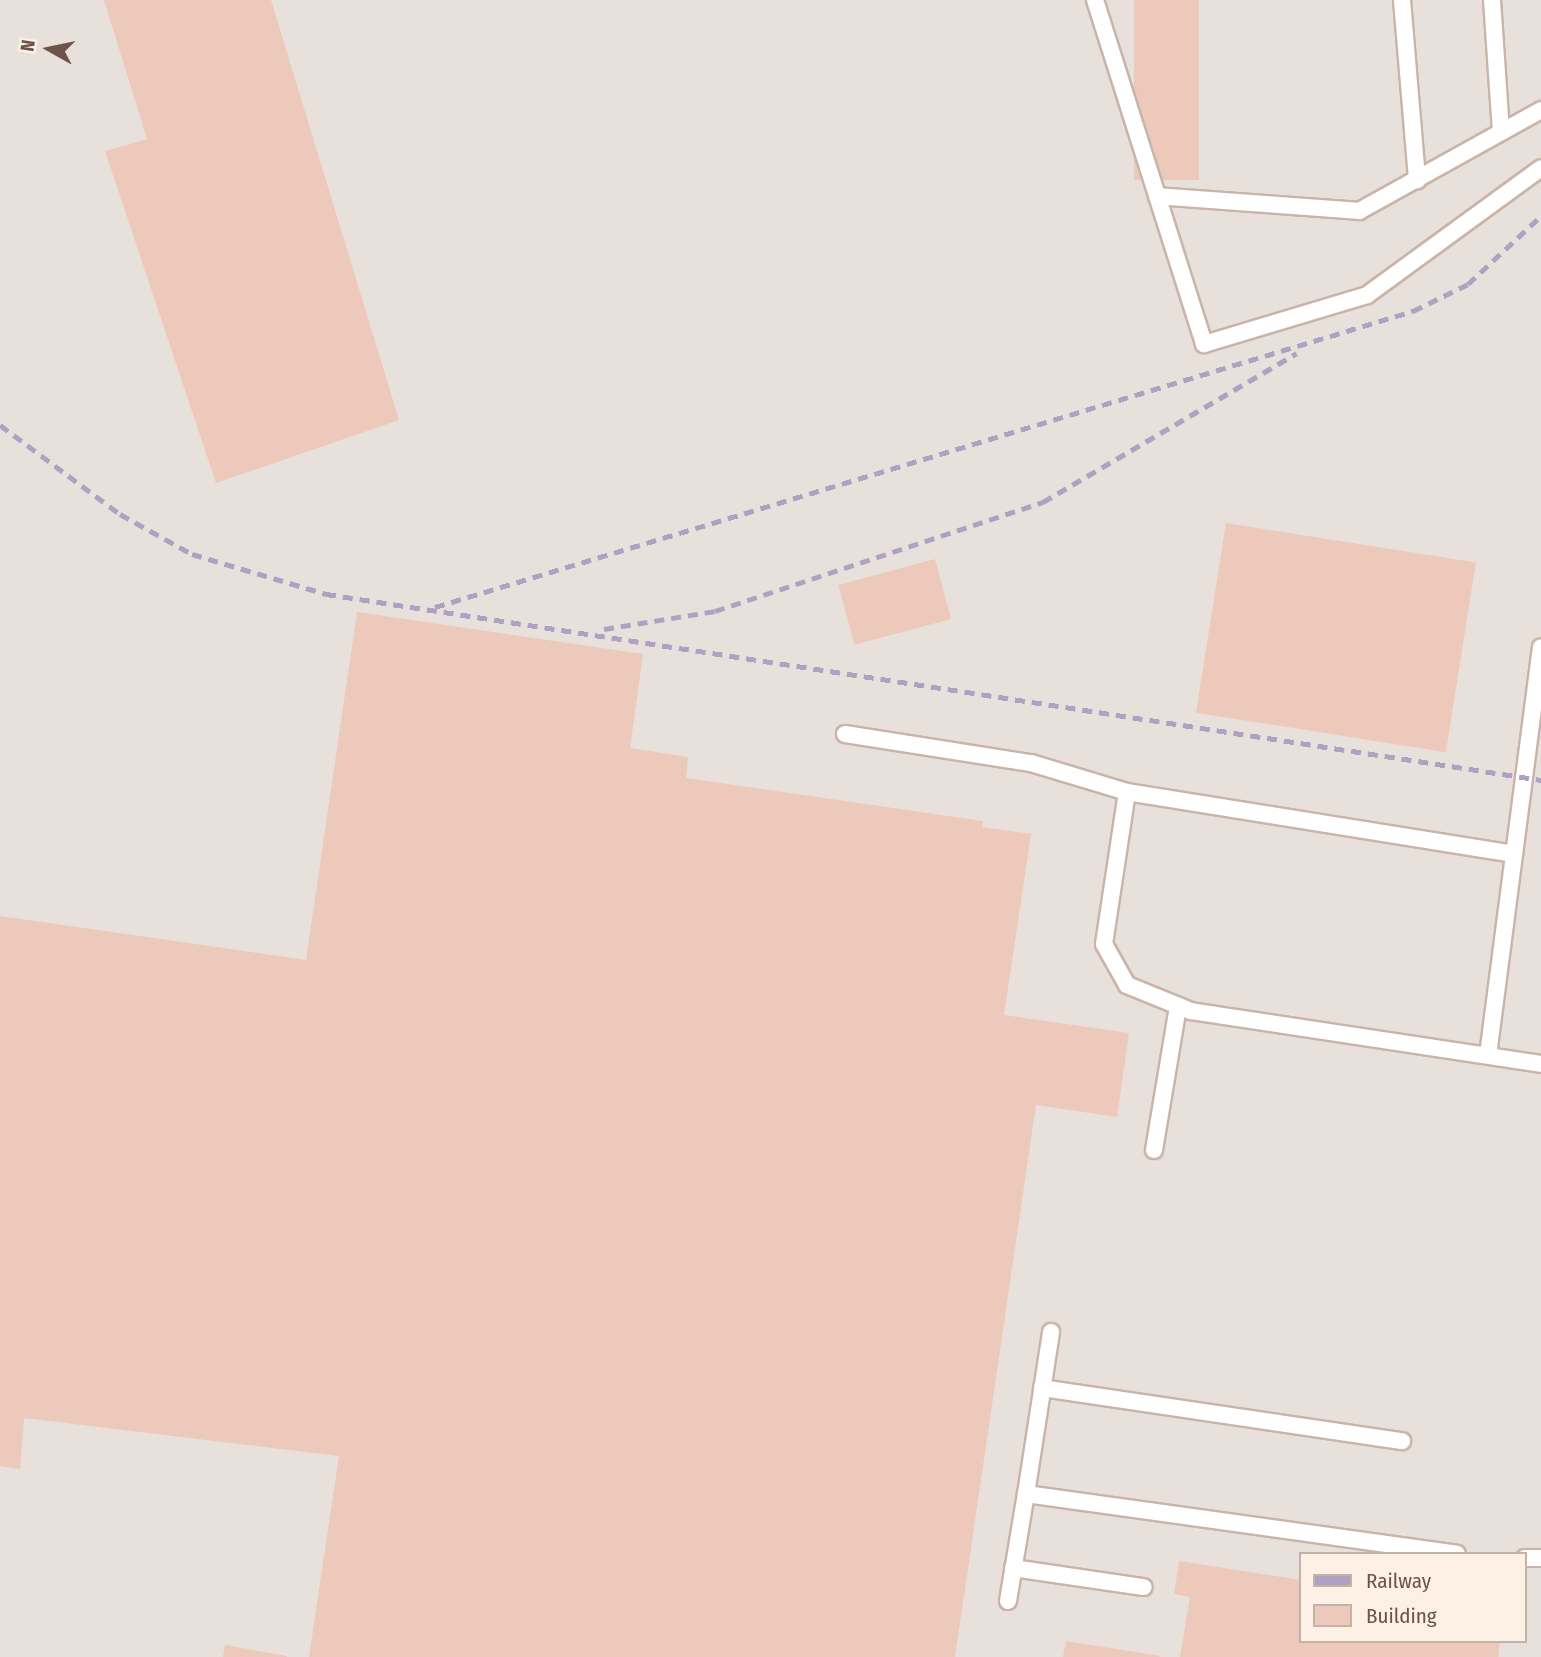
<!DOCTYPE html>
<style>
body{margin:0}
#map{position:relative;width:1541px;height:1657px;overflow:hidden;background:#faede0;font-family:"Fira Sans Condensed",sans-serif}
div>[style]{position:absolute}
[style*='--x']{left:calc(var(--x)*1px);top:calc(var(--y)*1px);width:calc(var(--w)*1px);rotate:calc(var(--a)*1deg)}
.industrial>*{inset:0;background:#e8e0db}
.building>*{inset:0;background:#ecc9ba;transform-origin:0 0}
.roads{filter:drop-shadow(2px 0 #c9b4a9) drop-shadow(-2px 0 #c9b4a9) drop-shadow(0 2px #c9b4a9) drop-shadow(0 -2px #c9b4a9)}
.lane>*{height:16px;margin:-8px;padding:0 8px;transform-origin:8px;border-radius:8px;background:#fff}
.rail>*{height:5px;margin-top:-2.5px;transform-origin:0;background:repeating-linear-gradient(90deg,#afa1c1 0 10px,transparent 0 17px)}
span{translate:-50% -50%;white-space:nowrap;text-align:center;line-height:1.15;-webkit-text-stroke:6px #fdf1e6;paint-order:stroke}
.legend{position:absolute;left:1299px;top:1552px;width:228px;height:91px;box-sizing:border-box;background:#fdf1e6;border:2px solid #c4b2a8;margin:0;padding:9px 12px;list-style:none;font-size:21px;color:#6e534a}
.legend li{display:flex;align-items:center;gap:14px;height:35px}
.legend b{width:35px;border:2px solid #c4b2a8}
.north{position:absolute;left:14px;top:14px;width:70px;height:70px;-webkit-text-stroke:5px #fdf1e6;paint-order:stroke;rotate:279deg;font-size:19px;font-weight:700;line-height:28px;text-align:center;color:#6e534a}
.north::after{content:'';display:block;margin:auto;width:24px;height:32px;background:#6e534a;clip-path:polygon(50% 0,100% 100%,50% 72%,0 100%)}
</style>
<div id="map">
<div class="industrial">
<div style="clip-path:polygon(evenodd,0 0,1541px 0,1541px 1657px,0 1657px,0 0,1301px 1554px,1525px 1554px,1525px 1641px,1301px 1641px,1301px 1554px)"></div>
</div>
<div class="building">
<div style="clip-path:polygon(104px 0,271px 0,399px 420px,216px 483px,105px 151px,147px 139px)"></div>
<div style="left:1134px;top:0;width:65px;height:180px"></div>
<div style="left:1226px;top:523px;width:253px;height:192px;rotate:9deg"></div>
<div style="left:935px;top:559px;width:62px;height:100px;rotate:75deg"></div>
<div style="clip-path:polygon(357px 612px,643px 654px,630px 748px,688px 757px,686px 778px,983px 821px,982px 827px,1031px 834px,1004px 1015px,1129px 1033px,1117px 1117px,1036px 1105px,955px 1657px,309px 1657px,339px 1456px,24px 1418px,20px 1469px,0 1466px,0 916px,306px 960px)"></div>
<div style="clip-path:polygon(1179px 1561px,1301px 1580px,1301px 1641px,1500px 1641px,1498px 1657px,1180px 1657px,1190px 1597px,1174px 1594px)"></div>
<div style="clip-path:polygon(1066px 1641px,1160px 1656px,1159px 1657px,1063px 1657px)"></div>
<div style="clip-path:polygon(225px 1645px,287px 1656px,287px 1657px,223px 1657px)"></div>
</div>
<div class="roads">
<div class="lane">
<div style="--x:1095;--y:0;--w:361;--a:72.4"></div>
<div style="--x:1204;--y:344;--w:170;--a:-16.7"></div>
<div style="--x:1367;--y:295;--w:215;--a:-36.1"></div>
<div style="--x:1402;--y:0;--w:181;--a:85.2"></div>
<div style="--x:1492;--y:0;--w:132;--a:86.1"></div>
<div style="--x:1157;--y:196;--w:203;--a:4.2"></div>
<div style="--x:1359;--y:211;--w:208;--a:-29"></div>
<div style="--x:845;--y:734;--w:188;--a:8.9"></div>
<div style="--x:1031;--y:763;--w:100;--a:16.8"></div>
<div style="--x:1514;--y:854;--w:392;--a:-170.9"></div>
<div style="--x:1127;--y:792;--w:154;--a:98.6"></div>
<div style="--x:1104;--y:944;--w:47;--a:60.7"></div>
<div style="--x:1127;--y:985;--w:69;--a:22.1"></div>
<div style="--x:1191;--y:1011;--w:354;--a:8.6"></div>
<div style="--x:1488;--y:1055;--w:411;--a:-82.6"></div>
<div style="--x:1154;--y:1150;--w:146;--a:-80.5"></div>
<div style="--x:1042;--y:1388;--w:364;--a:8.4"></div>
<div style="--x:1026;--y:1494;--w:164;--a:-81.2"></div>
<div style="--x:1525;--y:1558;--w:16;--a:0"></div>
<div style="--x:1013;--y:1568;--w:132;--a:8.3"></div>
<div style="--x:1008;--y:1601;--w:109;--a:-80.5"></div>
<div style="--x:1026;--y:1494;--w:435;--a:7.9"></div>
</div>
</div>
<div class="rail">
<div style="--x:0;--y:425;--w:149;--a:36.6"></div>
<div style="--x:120;--y:514;--w:82;--a:29.1"></div>
<div style="--x:192;--y:554;--w:140;--a:16.6"></div>
<div style="--x:326;--y:594;--w:1229;--a:8.7"></div>
<div style="--x:435;--y:607;--w:1022;--a:-16.84"></div>
<div style="--x:1413;--y:311;--w:61;--a:-26.1"></div>
<div style="--x:1468;--y:284;--w:100;--a:-43"></div>
<div style="--x:604;--y:629;--w:112;--a:-9.2"></div>
<div style="--x:715;--y:611;--w:346;--a:-18.4"></div>
<div style="--x:1043;--y:502;--w:294;--a:-30.4"></div>
</div>
<ul class="legend">
<li><b style="height:9px;background:#afa1c1"></b>Railway</li>
<li><b style="height:19px;background:#ecc9ba"></b>Building</li>
</ul>
<div class="north">N</div>
</div>
